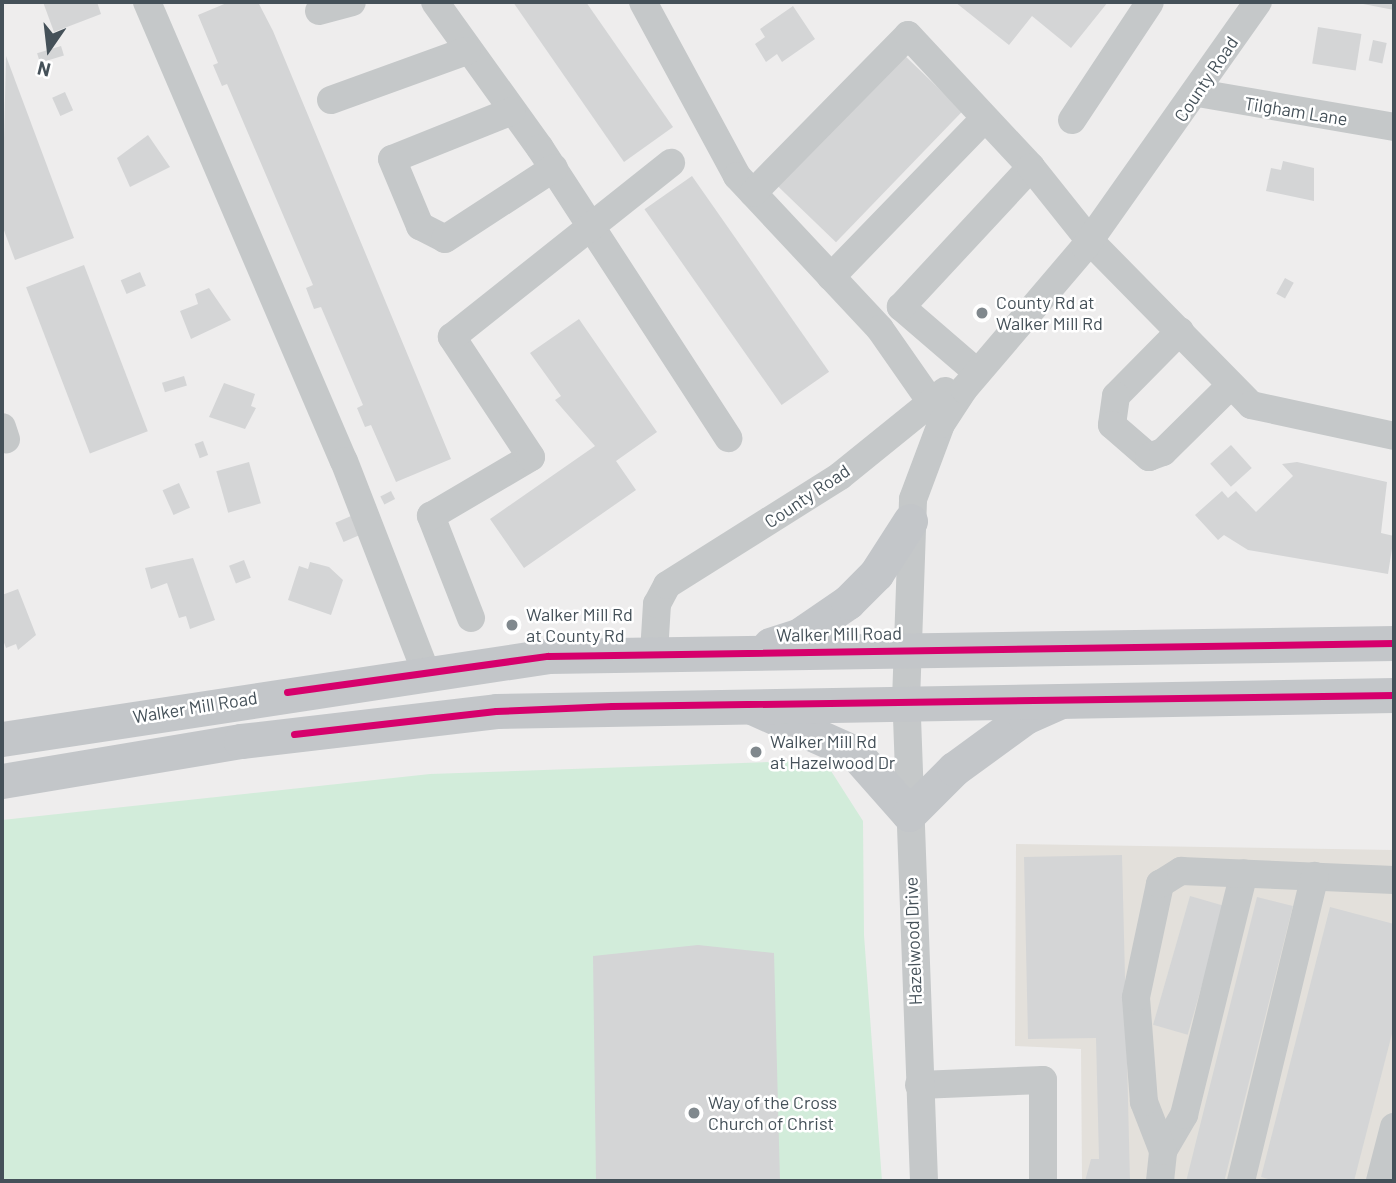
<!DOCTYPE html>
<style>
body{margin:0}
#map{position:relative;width:1396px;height:1183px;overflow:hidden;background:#eeeded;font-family:Barlow,sans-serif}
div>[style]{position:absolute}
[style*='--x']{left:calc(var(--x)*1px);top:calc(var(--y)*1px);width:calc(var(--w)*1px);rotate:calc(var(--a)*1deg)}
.commercial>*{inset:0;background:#e3e0db}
.green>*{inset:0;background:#d2ecda}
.building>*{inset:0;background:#d4d5d6;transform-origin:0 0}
.minor>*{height:28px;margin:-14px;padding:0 14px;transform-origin:14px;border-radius:14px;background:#c5c8c9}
.major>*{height:35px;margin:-17.5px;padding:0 17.5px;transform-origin:17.5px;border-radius:17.5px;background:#c3c6c9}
.cycleway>*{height:7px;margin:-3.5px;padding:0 3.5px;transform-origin:3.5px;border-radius:3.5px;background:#d6006c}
.dots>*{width:19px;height:19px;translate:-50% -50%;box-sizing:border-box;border:4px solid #fff;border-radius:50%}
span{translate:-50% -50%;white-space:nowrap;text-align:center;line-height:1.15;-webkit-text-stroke:5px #fff;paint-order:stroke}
.street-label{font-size:18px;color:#455159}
.poi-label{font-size:18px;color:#455159}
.left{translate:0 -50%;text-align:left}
.frame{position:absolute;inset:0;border:4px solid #455159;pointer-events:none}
.north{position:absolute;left:14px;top:14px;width:70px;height:70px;-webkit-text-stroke:5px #fff;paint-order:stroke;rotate:194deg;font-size:19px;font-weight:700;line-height:28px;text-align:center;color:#455159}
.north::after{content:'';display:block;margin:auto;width:24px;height:32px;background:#455159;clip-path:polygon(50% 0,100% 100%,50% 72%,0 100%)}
</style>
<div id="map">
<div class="commercial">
<div style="clip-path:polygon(1016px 844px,1394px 850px,1394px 1181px,1082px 1181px,1081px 1049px,1015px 1046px)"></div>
</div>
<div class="green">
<div style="clip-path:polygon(824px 760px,863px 821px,864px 935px,882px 1181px,2px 1181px,2px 820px,430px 774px)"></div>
</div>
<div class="building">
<div style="clip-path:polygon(43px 2px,97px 2px,101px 14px,54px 32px)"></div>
<div style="clip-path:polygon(229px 2px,258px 2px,273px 31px,451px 459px,396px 482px,371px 425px,365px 427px,357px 408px,363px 405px,321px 307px,314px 309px,306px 288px,313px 285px,227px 84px,222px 86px,213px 65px,218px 63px,198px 15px)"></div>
<div style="clip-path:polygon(513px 2px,586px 2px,673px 127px,624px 162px)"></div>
<div style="clip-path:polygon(955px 2px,1108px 2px,1071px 48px,1032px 16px,1009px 45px)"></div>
<div style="clip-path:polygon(1358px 2px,1394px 2px,1394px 10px,1358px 3px)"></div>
<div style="clip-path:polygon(793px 6px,815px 39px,782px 62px,777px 54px,766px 62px,755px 44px,765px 37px,760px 29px)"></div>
<div style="left:1318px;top:27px;width:44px;height:37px;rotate:9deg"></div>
<div style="left:1373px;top:40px;width:14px;height:21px;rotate:12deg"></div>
<div style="left:61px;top:46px;width:10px;height:25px;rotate:73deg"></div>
<div style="left:902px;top:53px;width:84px;height:182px;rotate:44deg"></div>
<div style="clip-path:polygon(6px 56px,74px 238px,15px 260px,2px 225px)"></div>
<div style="left:65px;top:92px;width:20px;height:14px;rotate:66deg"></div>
<div style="clip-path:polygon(148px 135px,170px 167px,130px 187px,117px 158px)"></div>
<div style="clip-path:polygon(1283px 161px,1314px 168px,1314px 201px,1266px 191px,1271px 168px,1281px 170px)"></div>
<div style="left:692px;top:176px;width:239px;height:58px;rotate:55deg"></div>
<div style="left:84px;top:265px;width:178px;height:62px;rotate:69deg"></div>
<div style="left:140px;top:272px;width:15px;height:21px;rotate:67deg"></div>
<div style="left:1285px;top:278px;width:10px;height:18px;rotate:29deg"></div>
<div style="clip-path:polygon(209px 288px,231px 320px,191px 339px,180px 311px,198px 304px,195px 294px)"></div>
<div style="clip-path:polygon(579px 319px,657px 432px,616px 461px,636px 490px,524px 568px,490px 519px,595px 446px,555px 400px,561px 396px,530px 353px)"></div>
<div style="left:184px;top:376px;width:10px;height:23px;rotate:73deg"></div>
<div style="clip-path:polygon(224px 383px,255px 394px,251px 406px,256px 408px,245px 429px,209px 417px)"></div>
<div style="left:203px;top:441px;width:15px;height:9px;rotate:70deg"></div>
<div style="left:1231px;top:445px;width:31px;height:28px;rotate:48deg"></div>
<div style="left:249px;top:462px;width:43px;height:34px;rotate:74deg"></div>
<div style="clip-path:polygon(1297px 462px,1387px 482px,1381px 533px,1394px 536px,1388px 574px,1248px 550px,1224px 535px,1218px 540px,1195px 515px,1222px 491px,1228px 498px,1236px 491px,1256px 512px,1293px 476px,1282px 464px)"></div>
<div style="left:179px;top:483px;width:27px;height:18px;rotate:66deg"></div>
<div style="left:391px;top:491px;width:9px;height:12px;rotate:63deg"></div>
<div style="left:351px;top:516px;width:21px;height:17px;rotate:67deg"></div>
<div style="clip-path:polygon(193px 558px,215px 620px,190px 629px,186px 616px,179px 618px,167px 583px,151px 589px,145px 568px)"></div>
<div style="left:244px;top:560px;width:19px;height:16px;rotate:69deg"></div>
<div style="clip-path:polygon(310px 562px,329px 567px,343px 580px,331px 615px,288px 600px,299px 566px,308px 569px)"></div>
<div style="clip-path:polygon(18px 589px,36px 635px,18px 650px,16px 644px,6px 648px,2px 637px,2px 595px)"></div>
<div style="clip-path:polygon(1122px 855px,1130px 1181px,1085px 1181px,1091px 1159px,1099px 1159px,1096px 1038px,1028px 1039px,1024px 857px)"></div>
<div style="left:1190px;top:896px;width:36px;height:134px;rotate:16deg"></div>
<div style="left:1257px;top:897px;width:37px;height:293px;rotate:14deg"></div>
<div style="clip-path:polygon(1330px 907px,1394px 924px,1394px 1026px,1354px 1181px,1276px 1181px,1261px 1177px)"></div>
<div style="clip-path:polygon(698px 945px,774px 953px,780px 1181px,596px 1181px,593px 956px)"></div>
</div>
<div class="minor">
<div style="--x:147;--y:2;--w:499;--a:66.8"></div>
<div style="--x:344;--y:461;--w:224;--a:68.8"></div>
<div style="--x:435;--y:2;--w:180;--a:54.3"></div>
<div style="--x:540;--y:148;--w:346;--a:57"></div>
<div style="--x:643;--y:2;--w:198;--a:61.6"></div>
<div style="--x:737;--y:176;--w:209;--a:46.9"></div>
<div style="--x:880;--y:329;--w:89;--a:55.1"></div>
<div style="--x:319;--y:11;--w:34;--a:-15"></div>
<div style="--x:1198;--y:93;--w:199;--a:9.8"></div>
<div style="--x:331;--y:100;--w:144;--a:-19.9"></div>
<div style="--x:512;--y:111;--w:129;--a:158.2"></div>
<div style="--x:392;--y:159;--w:73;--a:67.3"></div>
<div style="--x:420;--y:226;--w:28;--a:27"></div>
<div style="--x:445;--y:239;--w:130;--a:-33.1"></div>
<div style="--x:1072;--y:120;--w:141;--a:-56.5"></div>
<div style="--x:753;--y:193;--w:221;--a:-45.5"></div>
<div style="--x:908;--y:35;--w:180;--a:47"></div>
<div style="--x:831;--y:277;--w:221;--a:-45.9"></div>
<div style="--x:1180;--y:331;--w:91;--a:134.6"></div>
<div style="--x:1116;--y:396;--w:29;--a:98"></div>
<div style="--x:1112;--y:425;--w:49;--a:40.9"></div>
<div style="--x:1149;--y:457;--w:15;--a:-20"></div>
<div style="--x:1163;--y:452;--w:94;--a:-44.6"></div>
<div style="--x:972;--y:368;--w:94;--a:-139.3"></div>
<div style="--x:901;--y:307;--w:191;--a:-47.1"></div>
<div style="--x:1031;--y:167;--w:95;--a:51.4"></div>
<div style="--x:1090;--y:241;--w:230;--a:45.5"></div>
<div style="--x:1251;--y:405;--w:146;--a:12.2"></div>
<div style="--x:2;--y:427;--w:13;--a:72"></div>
<div style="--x:471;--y:618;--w:110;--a:-111.4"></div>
<div style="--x:431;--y:516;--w:116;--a:-30.5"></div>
<div style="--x:531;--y:457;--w:144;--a:-123.4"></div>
<div style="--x:452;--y:337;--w:280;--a:-38.5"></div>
<div style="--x:654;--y:653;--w:49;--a:-86.5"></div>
<div style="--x:657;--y:604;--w:21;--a:-62"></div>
<div style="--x:667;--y:585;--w:204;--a:-32.2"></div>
<div style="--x:840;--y:476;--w:135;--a:-39"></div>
<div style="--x:919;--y:1085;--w:124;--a:-2.3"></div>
<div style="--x:1043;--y:1080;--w:101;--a:90"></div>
<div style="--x:1163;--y:1151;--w:42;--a:-59.7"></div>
<div style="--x:1184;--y:1115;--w:249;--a:-76.1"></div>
<div style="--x:924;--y:1181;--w:480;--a:-92.1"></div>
<div style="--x:906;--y:701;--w:202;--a:-88"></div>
<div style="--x:913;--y:499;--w:80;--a:-69.5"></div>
<div style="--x:941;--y:424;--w:42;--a:-56.7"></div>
<div style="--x:964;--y:389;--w:187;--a:-49.6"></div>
<div style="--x:1085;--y:247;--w:300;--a:-54.8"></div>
<div style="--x:1160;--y:1181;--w:30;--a:-84"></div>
<div style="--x:1163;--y:1151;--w:53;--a:-111.2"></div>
<div style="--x:1144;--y:1102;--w:105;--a:-94.4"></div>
<div style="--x:1136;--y:997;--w:116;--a:-78"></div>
<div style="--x:1160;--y:884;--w:25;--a:-32"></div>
<div style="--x:1181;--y:871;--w:213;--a:2.4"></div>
<div style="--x:1241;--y:1181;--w:314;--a:-76.4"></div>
<div style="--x:1380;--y:1181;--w:56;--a:-75.5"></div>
</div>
<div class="major">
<div style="--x:770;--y:645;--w:32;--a:-18"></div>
<div style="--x:800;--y:635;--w:58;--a:-34.5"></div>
<div style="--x:848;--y:602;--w:40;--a:-45"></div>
<div style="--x:876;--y:574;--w:63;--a:-57.3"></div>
<div style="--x:754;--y:708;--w:111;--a:24"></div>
<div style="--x:855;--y:753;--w:81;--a:48.5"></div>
<div style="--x:909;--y:814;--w:64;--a:-45"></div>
<div style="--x:954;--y:769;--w:88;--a:-36.2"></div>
<div style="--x:1025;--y:717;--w:37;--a:-24"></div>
<div style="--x:2;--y:739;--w:552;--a:-8.64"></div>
<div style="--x:548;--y:656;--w:846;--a:-0.88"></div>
<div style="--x:2;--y:781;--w:242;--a:-9.5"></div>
<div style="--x:241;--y:741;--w:257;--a:-6.7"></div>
<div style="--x:496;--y:711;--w:898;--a:-1.02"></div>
</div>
<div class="cycleway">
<div style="--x:287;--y:692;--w:263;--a:-7.9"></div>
<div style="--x:548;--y:656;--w:846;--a:-0.88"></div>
<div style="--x:294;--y:734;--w:203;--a:-6.5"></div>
<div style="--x:496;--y:711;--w:116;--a:-2.5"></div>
<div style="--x:612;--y:706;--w:782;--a:-0.81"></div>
</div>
<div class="dots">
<div style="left:982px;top:313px;background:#80888d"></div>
<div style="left:512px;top:625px;background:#80888d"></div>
<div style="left:756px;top:752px;background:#80888d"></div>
<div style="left:694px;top:1113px;background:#80888d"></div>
</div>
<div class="street-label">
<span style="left:1206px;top:79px;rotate:-56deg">County Road</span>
<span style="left:1296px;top:111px;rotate:9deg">Tilgham Lane</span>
<span style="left:807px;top:496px;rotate:-34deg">County Road</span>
<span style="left:839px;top:634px;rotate:-1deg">Walker Mill Road</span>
<span style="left:195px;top:707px;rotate:-9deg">Walker Mill Road</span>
<span style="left:913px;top:941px;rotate:-92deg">Hazelwood Drive</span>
</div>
<div class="poi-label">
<span class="left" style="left:996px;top:313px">County Rd at<br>Walker Mill Rd</span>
<span class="left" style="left:526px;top:625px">Walker Mill Rd<br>at County Rd</span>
<span class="left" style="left:770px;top:752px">Walker Mill Rd<br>at Hazelwood Dr</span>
<span class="left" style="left:708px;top:1113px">Way of the Cross<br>Church of Christ</span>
</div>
<div class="frame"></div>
<div class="north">N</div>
</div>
